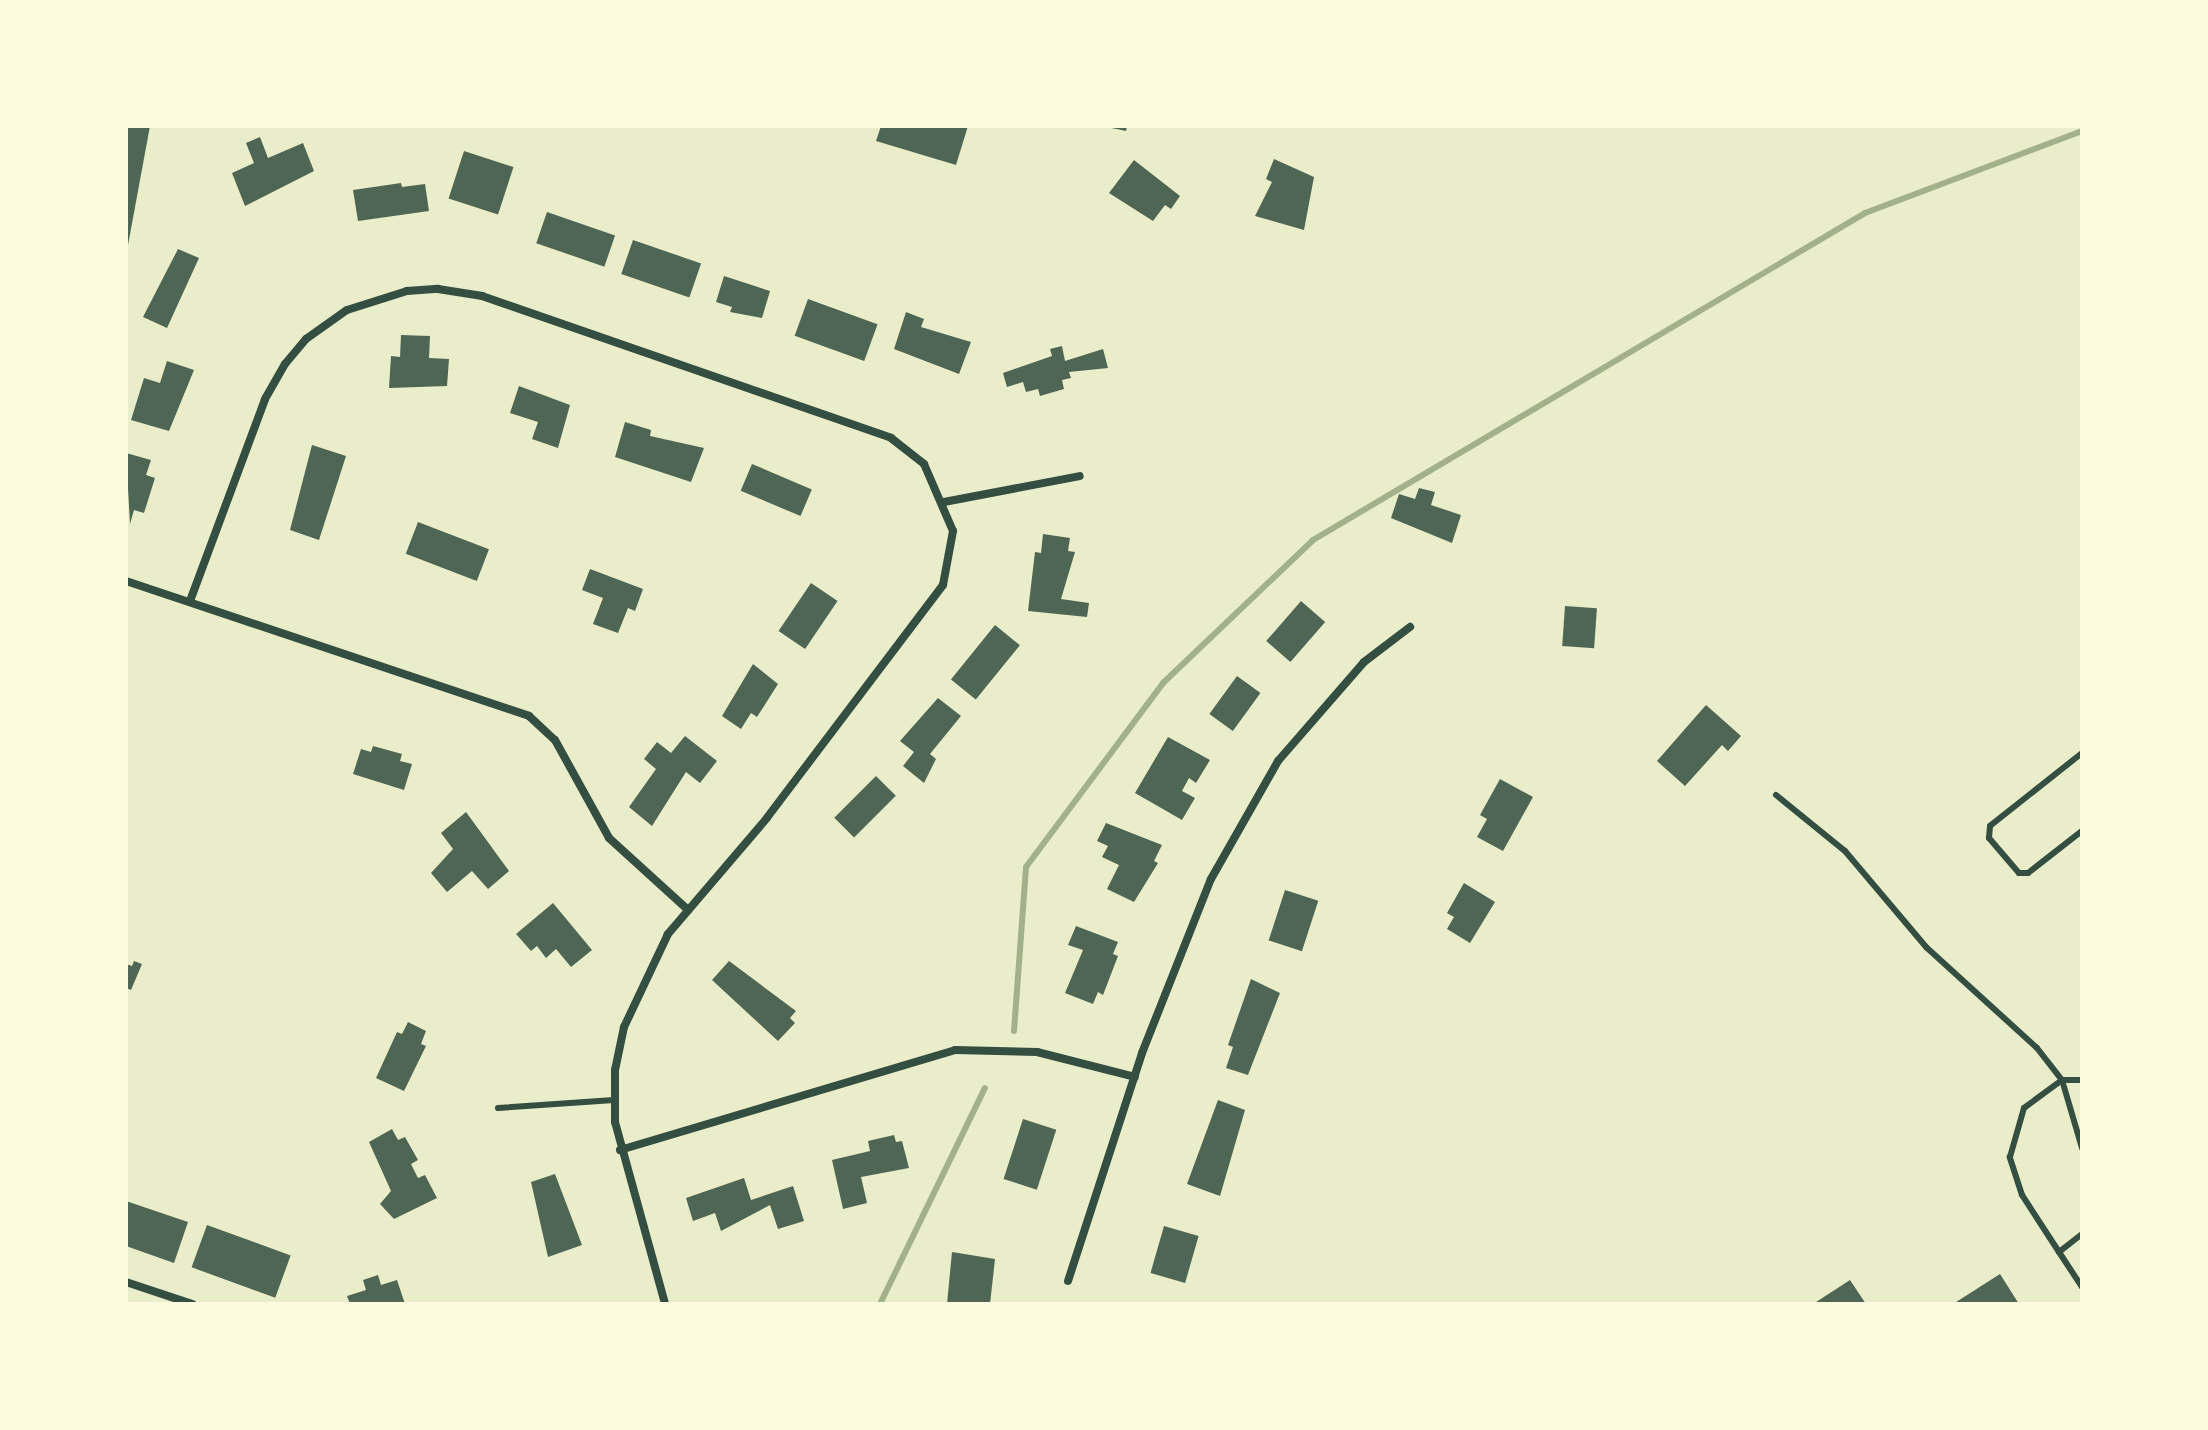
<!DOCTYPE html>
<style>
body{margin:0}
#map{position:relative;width:2208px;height:1430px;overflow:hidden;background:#e9edc9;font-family:"Roboto Serif",serif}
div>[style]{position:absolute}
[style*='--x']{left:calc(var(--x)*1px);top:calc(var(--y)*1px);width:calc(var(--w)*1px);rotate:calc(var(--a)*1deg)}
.stream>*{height:6px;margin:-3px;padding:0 3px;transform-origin:3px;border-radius:3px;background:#a3b18a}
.building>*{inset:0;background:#4f6655;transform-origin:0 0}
.service>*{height:6px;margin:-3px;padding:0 3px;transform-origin:3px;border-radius:3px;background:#344e41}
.minor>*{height:8px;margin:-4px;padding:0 4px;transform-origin:4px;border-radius:4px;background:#344e41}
span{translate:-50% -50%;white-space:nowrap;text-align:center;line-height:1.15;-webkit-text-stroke:8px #fefae0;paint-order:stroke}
.frame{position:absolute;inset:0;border:128px solid #fefae0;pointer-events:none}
</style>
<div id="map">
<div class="stream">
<div style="--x:1014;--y:1031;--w:164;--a:-85.8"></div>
<div style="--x:1026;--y:867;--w:229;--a:-53.3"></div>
<div style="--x:1163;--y:683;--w:207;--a:-43.6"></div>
<div style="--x:1313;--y:540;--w:642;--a:-30.64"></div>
<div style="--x:1865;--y:213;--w:232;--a:-20.7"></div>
<div style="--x:880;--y:1304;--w:240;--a:-64.1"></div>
</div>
<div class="building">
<div style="clip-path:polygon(126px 126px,150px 126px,128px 245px,126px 245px)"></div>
<div style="clip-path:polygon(881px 126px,968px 126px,956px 165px,876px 141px)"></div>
<div style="clip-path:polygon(1102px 126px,1127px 126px,1126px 131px)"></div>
<div style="clip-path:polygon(260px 137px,268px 158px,303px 143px,314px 171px,245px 206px,232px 173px,254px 163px,246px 143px)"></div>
<div style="left:464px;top:151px;width:52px;height:50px;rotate:18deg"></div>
<div style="clip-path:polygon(1274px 159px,1314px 177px,1304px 230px,1255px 216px,1272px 182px,1266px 179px)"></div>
<div style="clip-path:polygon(1134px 160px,1180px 196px,1171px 209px,1165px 205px,1153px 221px,1109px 193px)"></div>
<div style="clip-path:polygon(401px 183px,402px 187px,425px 184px,429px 211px,358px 221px,353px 190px)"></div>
<div style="left:547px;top:212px;width:72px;height:33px;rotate:19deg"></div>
<div style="left:633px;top:240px;width:72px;height:36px;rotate:19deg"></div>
<div style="clip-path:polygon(178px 249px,199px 258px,167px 328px,143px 317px)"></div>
<div style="clip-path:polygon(724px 276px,770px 291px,762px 318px,730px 312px,732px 307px,716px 302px)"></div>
<div style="left:808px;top:299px;width:74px;height:39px;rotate:20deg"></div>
<div style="clip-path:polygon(906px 312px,924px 319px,921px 327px,971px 342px,959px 374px,894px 349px)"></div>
<div style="clip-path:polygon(401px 335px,430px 336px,429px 358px,449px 359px,447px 386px,389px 388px,391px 356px,400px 357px)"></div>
<div style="clip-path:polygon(1062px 346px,1065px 361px,1103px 349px,1108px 368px,1069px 372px,1071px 378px,1062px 380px,1064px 389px,1040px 396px,1038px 389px,1026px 392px,1023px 382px,1007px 387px,1003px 373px,1052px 356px,1050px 349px)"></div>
<div style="clip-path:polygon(167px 361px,194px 370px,169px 431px,131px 420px,144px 378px,160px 383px)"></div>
<div style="clip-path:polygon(519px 386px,570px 405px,558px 448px,532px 439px,538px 422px,510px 413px)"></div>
<div style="clip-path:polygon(625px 422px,651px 430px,650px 436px,704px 448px,691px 482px,615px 457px)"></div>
<div style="clip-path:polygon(312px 445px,346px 456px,319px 540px,290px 530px)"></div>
<div style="clip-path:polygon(126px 453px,151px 460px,146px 475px,155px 478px,144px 513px,134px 510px,130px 524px)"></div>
<div style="left:752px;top:464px;width:65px;height:29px;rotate:23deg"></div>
<div style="clip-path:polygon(1419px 488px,1435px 492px,1431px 505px,1461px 515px,1452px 543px,1391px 518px,1399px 494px,1415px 499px)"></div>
<div style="left:418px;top:522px;width:76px;height:34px;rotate:21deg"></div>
<div style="clip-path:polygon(1043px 534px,1070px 538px,1068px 551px,1075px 552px,1061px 599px,1089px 603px,1087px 617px,1028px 611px,1035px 552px,1041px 553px)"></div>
<div style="clip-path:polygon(590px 569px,643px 589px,635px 611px,628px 608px,618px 633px,593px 624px,603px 598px,582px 590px)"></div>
<div style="left:811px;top:583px;width:32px;height:58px;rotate:34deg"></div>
<div style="left:1301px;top:601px;width:32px;height:53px;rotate:41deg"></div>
<div style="left:1565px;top:606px;width:32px;height:40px;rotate:4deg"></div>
<div style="left:995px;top:625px;width:32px;height:70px;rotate:39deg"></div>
<div style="clip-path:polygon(753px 664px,778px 684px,757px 717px,751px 713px,741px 729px,722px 716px)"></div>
<div style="left:1237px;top:676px;width:29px;height:47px;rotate:36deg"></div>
<div style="clip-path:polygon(938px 698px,961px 716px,930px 754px,936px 759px,924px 783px,903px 766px,914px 752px,900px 741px)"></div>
<div style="clip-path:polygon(1706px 705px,1741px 736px,1728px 751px,1722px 745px,1685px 786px,1657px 761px)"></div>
<div style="clip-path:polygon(685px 736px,717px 761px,700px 783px,686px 772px,652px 826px,629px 807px,656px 769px,644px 759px,657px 742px,671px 753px)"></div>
<div style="clip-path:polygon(1168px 737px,1210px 760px,1196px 783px,1189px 778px,1182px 791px,1195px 798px,1182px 820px,1135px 793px)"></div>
<div style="clip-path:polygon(373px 746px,402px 754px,400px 761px,412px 764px,404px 790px,353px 774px,361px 749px,371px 752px)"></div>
<div style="left:876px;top:776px;width:28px;height:59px;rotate:45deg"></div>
<div style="clip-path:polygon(1500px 779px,1533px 797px,1503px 851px,1477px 837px,1487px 819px,1480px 815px)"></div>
<div style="clip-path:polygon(466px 812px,509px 871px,488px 889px,472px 871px,447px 892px,431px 873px,453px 849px,441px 833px)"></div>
<div style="clip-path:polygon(1106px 823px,1162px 845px,1154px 861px,1158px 863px,1134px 902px,1107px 889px,1119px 865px,1102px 857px,1108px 846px,1097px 841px)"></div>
<div style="clip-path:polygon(1464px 883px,1495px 902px,1470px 943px,1447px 929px,1454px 917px,1447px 913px)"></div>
<div style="left:1285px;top:890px;width:35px;height:53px;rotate:18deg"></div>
<div style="clip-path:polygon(553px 903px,592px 950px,571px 967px,556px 949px,546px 958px,537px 946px,531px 951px,516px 934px)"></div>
<div style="clip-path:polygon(1076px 926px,1118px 942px,1113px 954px,1118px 956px,1103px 995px,1098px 992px,1093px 1004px,1065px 993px,1083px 950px,1068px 945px)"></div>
<div style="clip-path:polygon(134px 961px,142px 964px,131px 990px,126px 988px,126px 964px,132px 966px)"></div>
<div style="clip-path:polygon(729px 961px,796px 1011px,790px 1018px,795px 1023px,778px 1041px,712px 980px)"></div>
<div style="clip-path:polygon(1251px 979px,1280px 993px,1248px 1075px,1226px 1068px,1233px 1047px,1228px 1045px)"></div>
<div style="clip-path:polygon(408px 1022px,426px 1031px,421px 1044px,426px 1046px,404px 1091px,376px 1078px,397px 1032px,402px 1034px)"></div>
<div style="clip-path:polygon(1218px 1100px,1245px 1110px,1220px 1196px,1187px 1184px)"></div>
<div style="left:1023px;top:1119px;width:35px;height:63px;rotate:18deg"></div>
<div style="clip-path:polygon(392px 1129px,398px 1140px,405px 1137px,418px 1160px,411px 1164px,418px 1178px,425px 1175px,437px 1198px,394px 1219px,380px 1204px,391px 1191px,369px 1142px)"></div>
<div style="clip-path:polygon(894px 1135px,896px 1142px,902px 1141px,909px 1168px,861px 1177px,867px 1203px,843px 1209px,832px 1160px,870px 1151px,868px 1141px)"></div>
<div style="clip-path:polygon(555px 1174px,582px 1245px,548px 1257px,531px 1182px)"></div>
<div style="clip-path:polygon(744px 1178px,751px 1200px,793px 1186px,804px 1221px,778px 1229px,770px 1205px,721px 1231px,715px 1213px,693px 1221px,686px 1198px)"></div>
<div style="clip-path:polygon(126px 1201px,188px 1222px,174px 1263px,126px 1246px)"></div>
<div style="left:207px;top:1225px;width:89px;height:45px;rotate:20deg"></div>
<div style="left:1164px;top:1226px;width:36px;height:49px;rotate:16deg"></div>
<div style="clip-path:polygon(952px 1252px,995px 1259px,990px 1304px,947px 1304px)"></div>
<div style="clip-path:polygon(2000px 1274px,2019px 1304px,1953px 1304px)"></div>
<div style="clip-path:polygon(378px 1275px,381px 1285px,397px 1280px,405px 1304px,350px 1304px,347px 1296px,366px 1290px,363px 1280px)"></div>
<div style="clip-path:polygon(1850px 1280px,1866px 1304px,1813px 1304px)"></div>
</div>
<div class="service">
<div style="--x:2082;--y:753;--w:117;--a:141.6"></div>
<div style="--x:1990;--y:826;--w:12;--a:95"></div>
<div style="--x:1989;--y:838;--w:46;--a:49.4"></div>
<div style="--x:2019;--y:873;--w:9;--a:0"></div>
<div style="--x:2028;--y:873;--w:68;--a:-37.9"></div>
<div style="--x:1776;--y:795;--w:89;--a:39.1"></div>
<div style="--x:1845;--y:851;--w:126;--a:49.8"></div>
<div style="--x:1926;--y:947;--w:150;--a:42.3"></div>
<div style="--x:2037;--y:1048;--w:41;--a:52"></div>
<div style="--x:2062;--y:1080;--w:71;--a:73.6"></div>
<div style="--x:498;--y:1108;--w:116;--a:-3.9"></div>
<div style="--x:2082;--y:1234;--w:29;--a:142"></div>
<div style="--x:2059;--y:1252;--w:42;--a:56.7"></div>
<div style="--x:2059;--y:1252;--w:68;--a:-123"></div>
<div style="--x:2022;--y:1195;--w:40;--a:-108"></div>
<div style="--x:2010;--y:1157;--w:51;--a:-74.1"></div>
<div style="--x:2024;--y:1108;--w:47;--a:-36.4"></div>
<div style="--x:2062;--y:1080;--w:20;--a:0"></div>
</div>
<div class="minor">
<div style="--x:944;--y:502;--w:138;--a:-10.8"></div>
<div style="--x:126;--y:581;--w:425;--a:18.5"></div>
<div style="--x:529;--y:716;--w:35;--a:43"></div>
<div style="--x:555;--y:740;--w:112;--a:61.1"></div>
<div style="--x:609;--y:838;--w:107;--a:42.3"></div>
<div style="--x:190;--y:601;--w:215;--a:-69.6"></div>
<div style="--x:265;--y:399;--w:40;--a:-60.3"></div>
<div style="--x:285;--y:364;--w:33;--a:-50"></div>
<div style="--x:306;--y:339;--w:50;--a:-35.3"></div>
<div style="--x:347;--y:310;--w:63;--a:-17.6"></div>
<div style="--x:407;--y:291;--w:31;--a:-4"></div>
<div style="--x:438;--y:289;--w:45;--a:9"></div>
<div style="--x:482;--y:296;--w:433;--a:19.1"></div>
<div style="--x:891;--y:438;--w:42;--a:38.2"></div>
<div style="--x:924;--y:464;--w:73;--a:66.6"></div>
<div style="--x:953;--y:531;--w:55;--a:100.5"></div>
<div style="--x:943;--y:585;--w:292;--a:127.1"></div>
<div style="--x:767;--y:818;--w:153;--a:130.5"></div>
<div style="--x:668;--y:934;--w:103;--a:115.3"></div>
<div style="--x:624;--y:1027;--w:44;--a:101.8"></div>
<div style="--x:615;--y:1070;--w:52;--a:90"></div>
<div style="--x:615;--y:1122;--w:189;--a:74.6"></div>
<div style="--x:620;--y:1150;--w:350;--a:-16.6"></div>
<div style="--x:955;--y:1050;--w:82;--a:1.4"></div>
<div style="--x:1037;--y:1052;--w:101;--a:14.3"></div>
<div style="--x:1068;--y:1281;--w:240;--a:-72"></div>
<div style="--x:1142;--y:1053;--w:187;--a:-68.4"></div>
<div style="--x:1211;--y:879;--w:136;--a:-60.4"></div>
<div style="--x:1278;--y:761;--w:131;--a:-49"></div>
<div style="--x:1364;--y:662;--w:58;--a:-37.3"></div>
<div style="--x:126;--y:1282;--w:70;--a:18.4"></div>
</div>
<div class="frame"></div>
</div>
